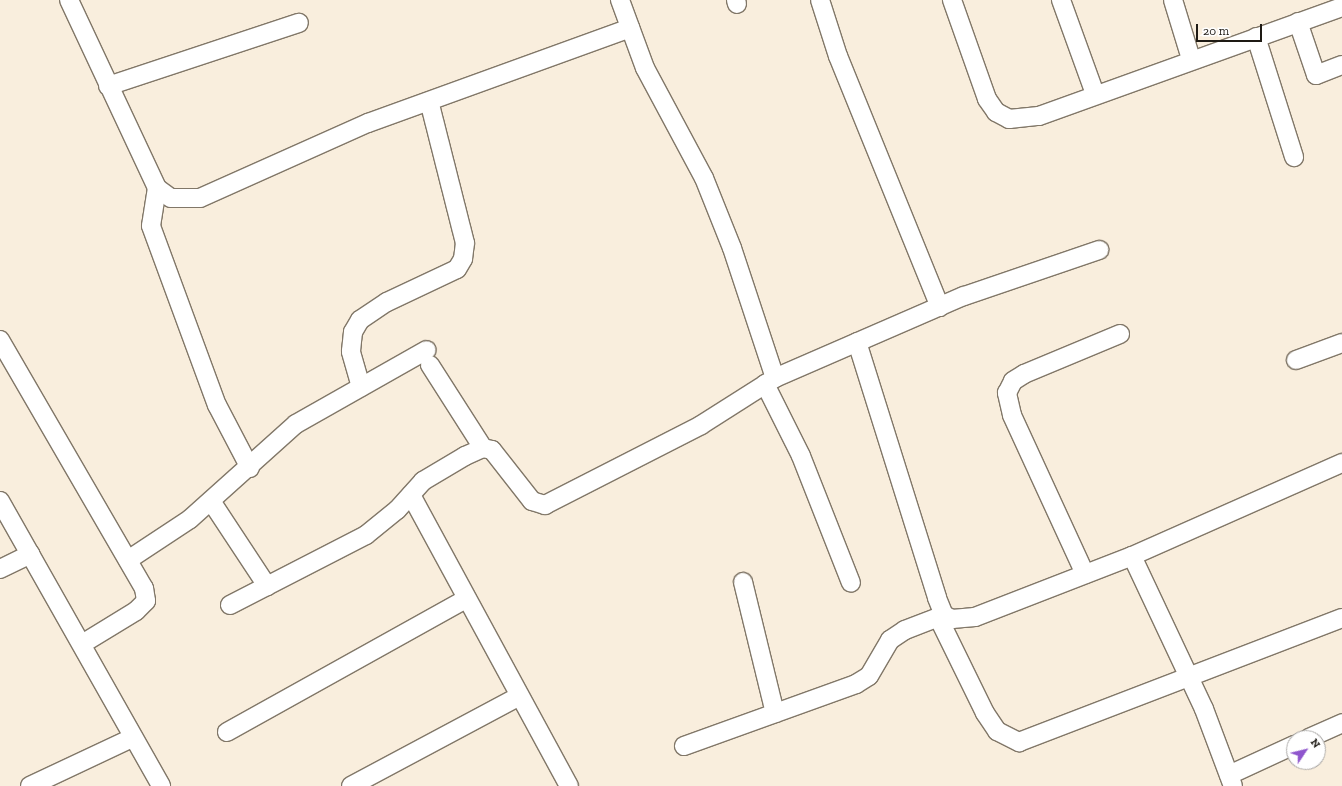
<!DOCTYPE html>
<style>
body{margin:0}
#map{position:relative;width:1342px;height:786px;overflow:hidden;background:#f9eedd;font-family:"Zilla Slab",serif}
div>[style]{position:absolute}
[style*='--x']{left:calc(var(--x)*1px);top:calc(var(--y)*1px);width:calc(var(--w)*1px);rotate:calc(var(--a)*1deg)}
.roads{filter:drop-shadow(1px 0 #817768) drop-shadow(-1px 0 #817768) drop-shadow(0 1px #817768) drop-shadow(0 -1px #817768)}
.street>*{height:18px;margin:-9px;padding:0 9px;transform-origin:9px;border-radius:9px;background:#fff}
span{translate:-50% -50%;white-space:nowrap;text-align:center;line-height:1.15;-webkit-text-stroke:3px #fff;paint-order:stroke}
.north{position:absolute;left:1286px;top:730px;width:40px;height:40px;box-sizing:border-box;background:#fff;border:1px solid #a5a3a1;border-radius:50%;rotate:55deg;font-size:11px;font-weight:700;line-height:16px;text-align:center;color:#1e1a14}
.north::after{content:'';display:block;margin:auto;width:14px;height:18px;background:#8f56cd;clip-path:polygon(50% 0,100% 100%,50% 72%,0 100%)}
.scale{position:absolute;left:1196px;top:24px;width:66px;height:18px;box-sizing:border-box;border:2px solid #1e1a14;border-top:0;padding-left:5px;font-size:12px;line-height:14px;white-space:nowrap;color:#1e1a14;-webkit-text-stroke:3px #fff;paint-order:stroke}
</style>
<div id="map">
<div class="roads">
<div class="street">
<div style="--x:69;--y:0;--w:208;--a:64.9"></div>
<div style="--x:157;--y:188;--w:17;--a:36"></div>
<div style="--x:171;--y:198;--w:29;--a:0"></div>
<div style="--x:200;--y:198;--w:184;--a:-24.1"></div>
<div style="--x:368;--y:123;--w:279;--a:-19.9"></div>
<div style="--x:620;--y:0;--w:72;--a:69.8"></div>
<div style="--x:645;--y:68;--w:125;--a:61.8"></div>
<div style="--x:704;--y:178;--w:75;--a:68.2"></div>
<div style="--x:732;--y:248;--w:137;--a:71.7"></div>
<div style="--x:736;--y:0;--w:4;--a:76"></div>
<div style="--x:820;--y:0;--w:59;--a:72.2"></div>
<div style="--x:838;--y:56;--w:271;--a:67.9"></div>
<div style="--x:952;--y:0;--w:105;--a:70.5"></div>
<div style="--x:987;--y:99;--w:16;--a:55"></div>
<div style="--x:996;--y:112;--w:15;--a:28"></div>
<div style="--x:1009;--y:119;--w:30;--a:-6"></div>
<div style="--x:1039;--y:116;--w:322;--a:-19.8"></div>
<div style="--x:1061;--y:0;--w:100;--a:70.1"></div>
<div style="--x:1173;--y:0;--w:62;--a:73"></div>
<div style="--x:1298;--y:22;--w:56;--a:71.2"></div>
<div style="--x:1316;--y:75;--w:28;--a:-21"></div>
<div style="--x:1256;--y:37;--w:126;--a:72.4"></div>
<div style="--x:108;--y:86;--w:201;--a:-18.3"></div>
<div style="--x:157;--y:188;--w:38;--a:99"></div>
<div style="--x:151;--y:226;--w:191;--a:69.8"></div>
<div style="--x:217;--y:405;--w:71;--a:62.4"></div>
<div style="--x:0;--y:340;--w:287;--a:59.9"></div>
<div style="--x:144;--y:588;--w:13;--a:81"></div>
<div style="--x:146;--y:601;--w:14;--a:135"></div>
<div style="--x:136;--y:611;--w:63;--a:148.6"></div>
<div style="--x:857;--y:342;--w:268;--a:72.6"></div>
<div style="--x:937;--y:598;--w:18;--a:68"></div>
<div style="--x:944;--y:615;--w:9;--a:27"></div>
<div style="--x:952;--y:619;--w:23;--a:-5"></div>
<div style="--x:975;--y:617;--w:168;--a:-21.2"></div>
<div style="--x:1132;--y:556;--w:230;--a:-23.9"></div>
<div style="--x:1296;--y:360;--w:49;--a:-20.3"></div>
<div style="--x:430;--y:365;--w:98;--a:57.4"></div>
<div style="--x:765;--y:384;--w:80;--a:63.4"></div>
<div style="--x:801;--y:456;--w:136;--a:68.5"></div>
<div style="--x:361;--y:387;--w:37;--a:-106"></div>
<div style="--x:351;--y:351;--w:19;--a:-84"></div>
<div style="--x:353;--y:332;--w:14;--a:-60"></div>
<div style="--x:360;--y:320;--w:32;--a:-34"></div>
<div style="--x:387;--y:302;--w:77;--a:-25.2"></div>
<div style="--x:457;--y:269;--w:12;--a:-59"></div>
<div style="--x:463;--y:259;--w:16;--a:-83"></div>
<div style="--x:465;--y:243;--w:146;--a:-104.2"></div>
<div style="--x:411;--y:495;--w:331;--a:61.5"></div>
<div style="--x:0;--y:501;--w:327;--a:60.5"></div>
<div style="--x:211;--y:501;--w:102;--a:56.6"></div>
<div style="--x:1132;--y:556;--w:169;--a:64.8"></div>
<div style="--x:1204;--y:709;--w:82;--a:69.4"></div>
<div style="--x:128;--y:560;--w:74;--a:-33.5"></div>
<div style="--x:190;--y:519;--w:142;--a:-41.9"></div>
<div style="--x:296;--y:424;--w:150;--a:-29.5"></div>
<div style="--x:0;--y:569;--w:34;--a:-26"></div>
<div style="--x:1085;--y:574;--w:175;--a:-114.7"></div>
<div style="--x:1012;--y:415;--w:23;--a:-103"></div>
<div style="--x:1007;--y:393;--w:13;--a:-63"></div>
<div style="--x:1013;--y:381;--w:13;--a:-32"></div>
<div style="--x:1024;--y:374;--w:104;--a:-22.6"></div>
<div style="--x:743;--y:582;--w:135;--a:76.3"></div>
<div style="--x:230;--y:605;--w:153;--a:-27.2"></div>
<div style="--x:366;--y:535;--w:40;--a:-39"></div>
<div style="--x:397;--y:510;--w:39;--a:-48"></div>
<div style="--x:423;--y:481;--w:49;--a:-30.8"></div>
<div style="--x:465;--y:456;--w:20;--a:-24"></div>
<div style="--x:483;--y:448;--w:9;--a:13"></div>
<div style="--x:492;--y:450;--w:65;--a:51.9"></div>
<div style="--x:532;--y:501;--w:14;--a:17"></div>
<div style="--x:545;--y:505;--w:175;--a:-27.1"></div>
<div style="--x:701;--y:425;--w:88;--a:-32.4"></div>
<div style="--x:775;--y:378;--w:206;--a:-23.5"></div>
<div style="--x:964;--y:296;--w:143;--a:-18.8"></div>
<div style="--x:938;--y:617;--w:107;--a:63.9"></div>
<div style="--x:985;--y:713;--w:22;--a:56"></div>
<div style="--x:997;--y:731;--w:25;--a:27"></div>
<div style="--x:1019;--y:742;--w:346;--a:-21"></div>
<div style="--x:227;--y:732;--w:274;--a:-29.1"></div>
<div style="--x:1309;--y:738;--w:36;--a:-24"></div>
<div style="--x:684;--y:746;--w:183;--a:-19.8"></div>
<div style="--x:856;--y:684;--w:15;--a:-32"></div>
<div style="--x:869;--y:676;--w:42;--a:-59.7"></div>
<div style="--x:890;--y:640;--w:18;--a:-34"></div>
<div style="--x:905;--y:630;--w:42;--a:-21"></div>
<div style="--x:1229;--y:775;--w:72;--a:-24.8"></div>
<div style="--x:30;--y:786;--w:113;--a:-25.2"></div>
<div style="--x:351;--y:786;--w:189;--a:-28.1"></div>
</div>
</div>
<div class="north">N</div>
<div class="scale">20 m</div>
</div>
